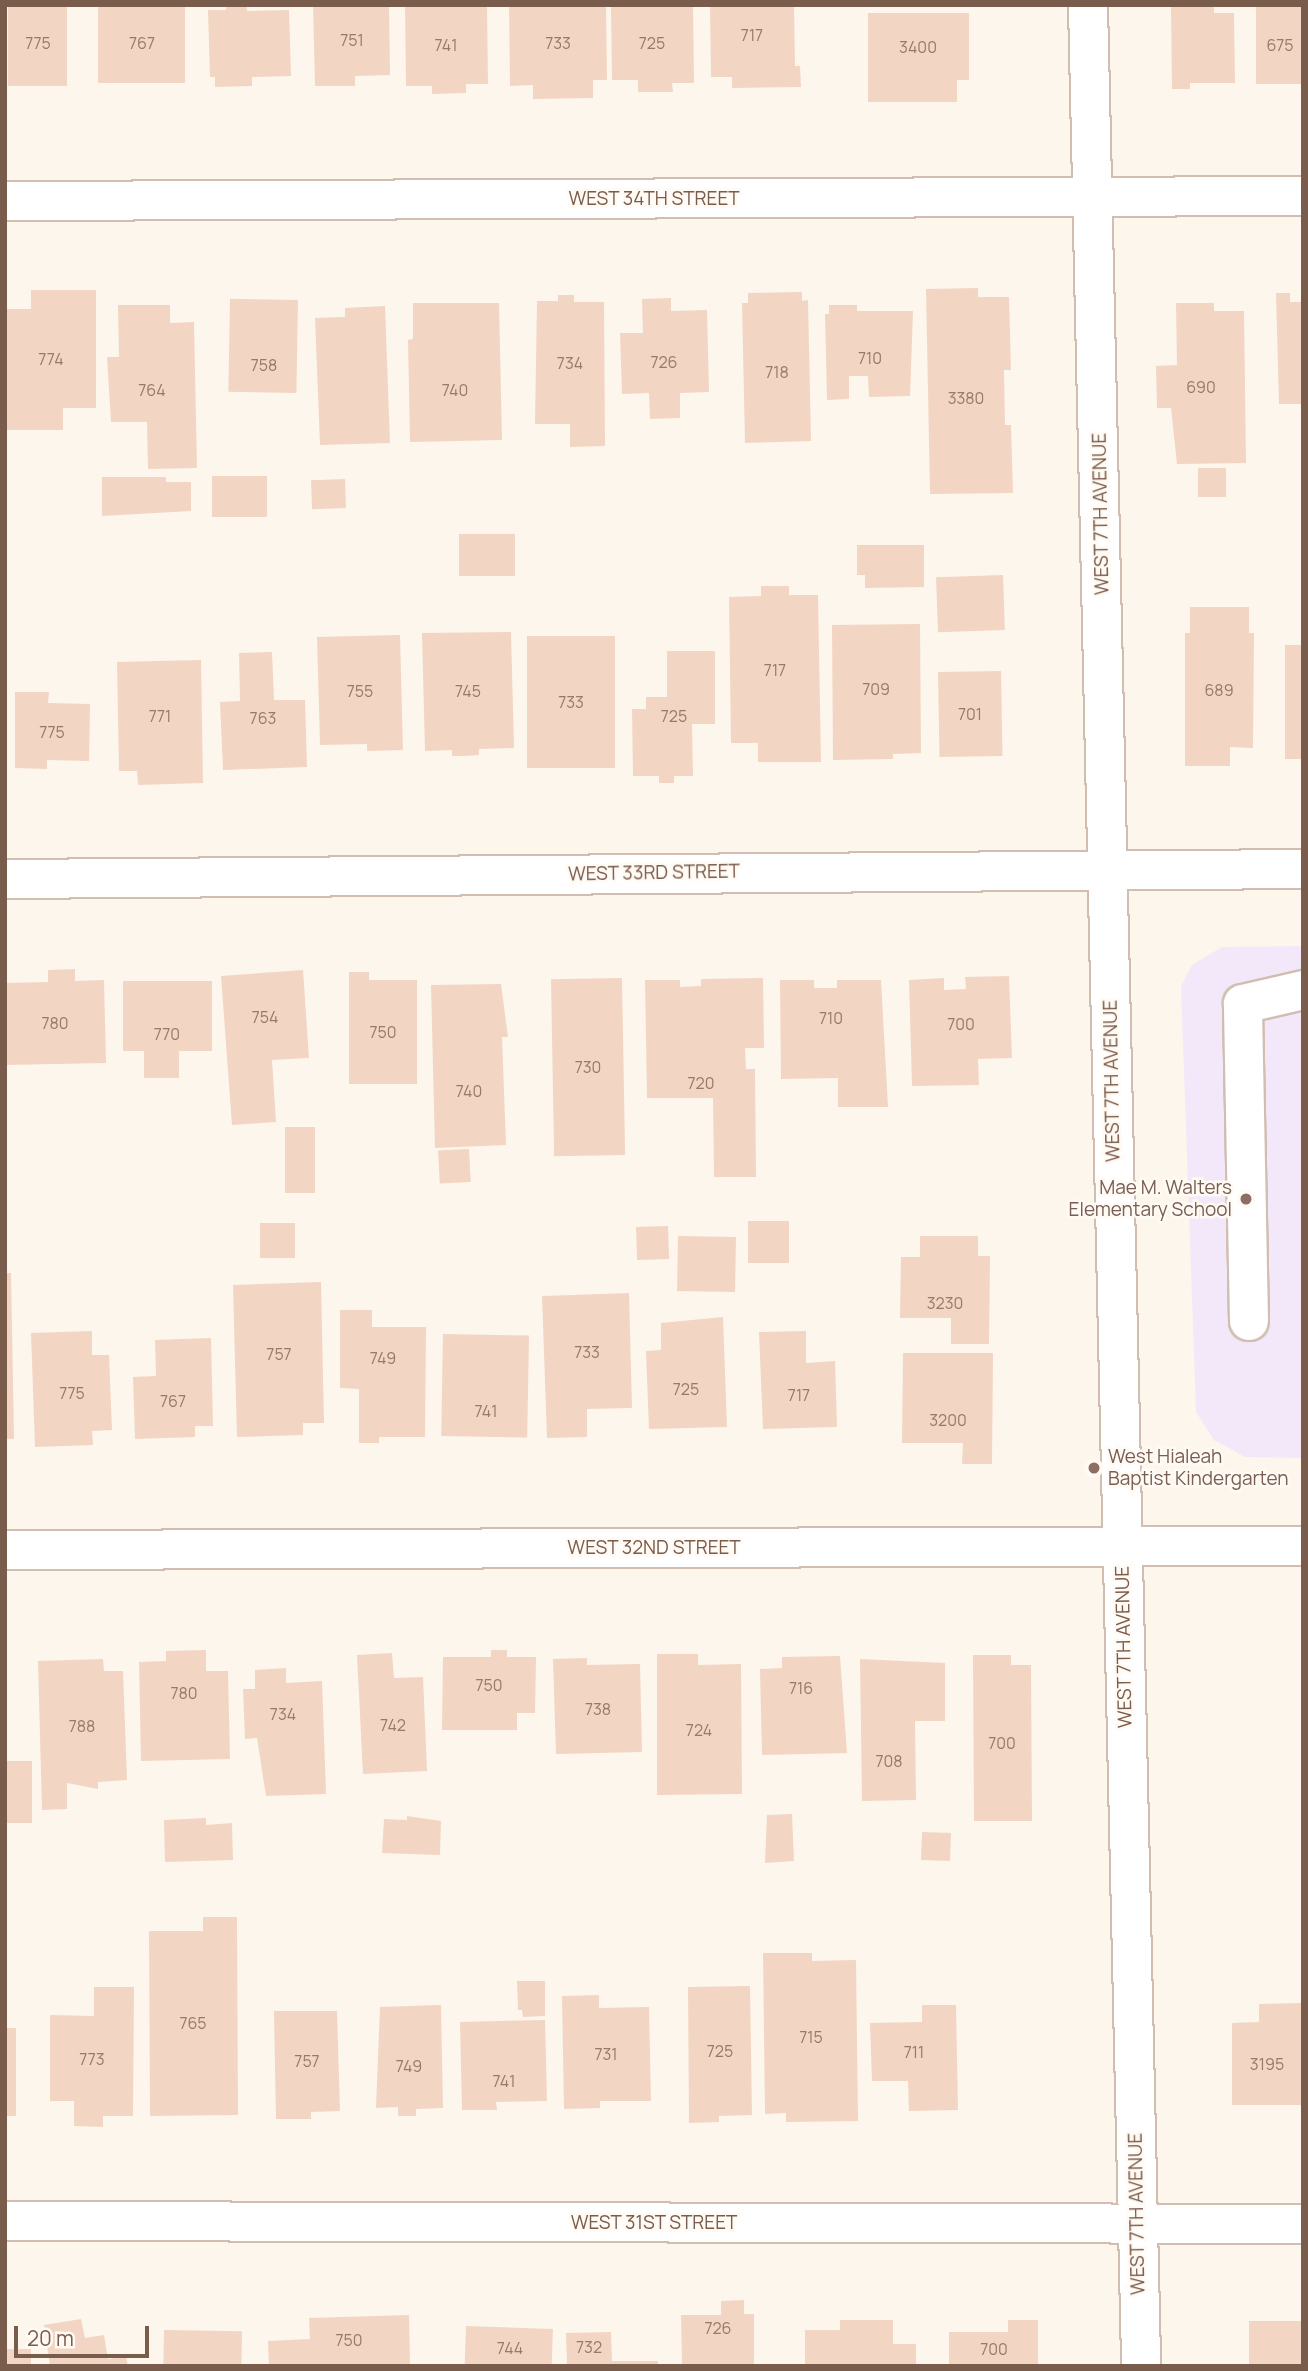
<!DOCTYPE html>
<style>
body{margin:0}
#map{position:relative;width:1308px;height:2371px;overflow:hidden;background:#fdf6ec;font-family:Manrope,sans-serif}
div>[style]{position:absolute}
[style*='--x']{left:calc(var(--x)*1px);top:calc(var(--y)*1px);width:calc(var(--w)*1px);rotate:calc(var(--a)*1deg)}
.education>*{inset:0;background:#f3e8fa}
.building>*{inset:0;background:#f3d5c3;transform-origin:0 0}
.roads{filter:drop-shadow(2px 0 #d1beb0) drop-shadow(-2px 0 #d1beb0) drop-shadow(0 2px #d1beb0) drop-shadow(0 -2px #d1beb0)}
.minor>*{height:38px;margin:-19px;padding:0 19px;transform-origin:19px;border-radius:19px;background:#fff}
.dots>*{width:19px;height:19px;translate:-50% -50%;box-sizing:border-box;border:4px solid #fffaf3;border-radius:50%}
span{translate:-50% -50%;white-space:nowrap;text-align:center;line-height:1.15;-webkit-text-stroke:5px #fffaf3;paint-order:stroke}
.number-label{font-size:16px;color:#987a6a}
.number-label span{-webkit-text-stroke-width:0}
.street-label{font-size:19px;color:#7a5c4d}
.education-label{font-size:19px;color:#785e54}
.right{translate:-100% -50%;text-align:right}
.left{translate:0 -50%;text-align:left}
.frame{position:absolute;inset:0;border:7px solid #7a5c4d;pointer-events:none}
.scale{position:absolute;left:14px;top:2326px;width:135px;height:32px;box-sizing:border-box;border:4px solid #7a5c4d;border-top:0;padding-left:9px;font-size:21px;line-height:24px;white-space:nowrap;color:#7a5c4d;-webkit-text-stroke:5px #fffaf3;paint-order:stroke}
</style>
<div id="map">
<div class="education">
<div style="clip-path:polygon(1303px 946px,1303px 1458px,1245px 1457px,1214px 1440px,1196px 1412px,1181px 986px,1192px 965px,1222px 947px)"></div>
</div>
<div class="building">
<div style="left:8px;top:5px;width:59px;height:81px"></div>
<div style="left:98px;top:5px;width:87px;height:78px"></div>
<div style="clip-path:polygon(226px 5px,247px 5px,247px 11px,289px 10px,291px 76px,252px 77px,252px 86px,215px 87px,215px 77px,210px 77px,208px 10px,226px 10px)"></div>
<div style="clip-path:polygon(313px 5px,389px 5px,390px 75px,355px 76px,355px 86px,315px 86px)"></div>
<div style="clip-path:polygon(405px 5px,487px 5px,488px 84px,466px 84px,466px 93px,432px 94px,432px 86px,406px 86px)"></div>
<div style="clip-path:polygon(509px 5px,606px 5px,607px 80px,593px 80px,593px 98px,533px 99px,533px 85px,510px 86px)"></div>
<div style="clip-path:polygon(611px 5px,693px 5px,694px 83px,672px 83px,673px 92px,638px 92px,638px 80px,612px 80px)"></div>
<div style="clip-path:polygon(710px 5px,794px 5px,795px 66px,800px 66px,801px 87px,732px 88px,732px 77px,711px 77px)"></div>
<div style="clip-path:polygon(1171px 5px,1214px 5px,1214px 13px,1234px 13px,1235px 83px,1190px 83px,1190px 89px,1172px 89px)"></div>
<div style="left:1256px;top:5px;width:47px;height:79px"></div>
<div style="clip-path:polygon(868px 13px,969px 13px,969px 80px,957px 80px,957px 102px,868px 102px)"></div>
<div style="clip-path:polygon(978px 288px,978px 297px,1009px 297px,1011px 370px,1004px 370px,1005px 425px,1011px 425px,1013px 493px,930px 494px,926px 289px)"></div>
<div style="clip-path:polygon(31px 290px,96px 290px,96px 408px,63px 408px,63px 430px,5px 430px,5px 309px,31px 309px)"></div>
<div style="clip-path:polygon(802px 292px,802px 301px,808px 300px,811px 441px,745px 443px,742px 303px,748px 303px,748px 293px)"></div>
<div style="clip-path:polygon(1276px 293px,1290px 293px,1290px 302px,1303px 302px,1303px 404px,1279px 404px)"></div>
<div style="clip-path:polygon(558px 295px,574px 295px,574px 302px,604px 302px,605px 446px,570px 447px,570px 424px,535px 424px,537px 301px,558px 301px)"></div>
<div style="clip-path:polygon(671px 298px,671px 311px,707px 310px,709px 392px,680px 393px,680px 418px,650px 419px,649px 393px,622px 394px,620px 333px,643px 333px,642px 299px)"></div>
<div style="left:298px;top:300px;width:93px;height:68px;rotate:91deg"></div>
<div style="clip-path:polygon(413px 303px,499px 303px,502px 440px,410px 442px,408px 340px,413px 339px)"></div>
<div style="clip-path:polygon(1176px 303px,1214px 303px,1214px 311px,1244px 311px,1246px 463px,1177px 464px,1171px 408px,1157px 408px,1156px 366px,1177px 365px)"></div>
<div style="clip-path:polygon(118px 305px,170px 305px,170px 323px,194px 322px,197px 468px,148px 469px,147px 422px,111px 422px,107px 357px,119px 357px)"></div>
<div style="clip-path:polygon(829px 305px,857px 305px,857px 311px,913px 311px,910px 396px,869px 397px,868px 376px,849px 376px,849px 399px,827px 400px,825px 314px,829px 314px)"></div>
<div style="clip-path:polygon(385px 306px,390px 443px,320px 445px,315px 318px,345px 317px,345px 308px)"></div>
<div style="left:1198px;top:468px;width:28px;height:29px"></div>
<div style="left:267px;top:476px;width:41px;height:55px;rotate:90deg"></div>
<div style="clip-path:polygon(102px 477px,166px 477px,166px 482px,191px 482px,191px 511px,102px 516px)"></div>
<div style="left:345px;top:479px;width:29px;height:34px;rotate:88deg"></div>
<div style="left:459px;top:534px;width:56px;height:42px"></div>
<div style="clip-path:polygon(857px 545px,924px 545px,924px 587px,865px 588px,865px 575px,857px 575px)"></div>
<div style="left:1003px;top:575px;width:55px;height:67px;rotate:88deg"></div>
<div style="clip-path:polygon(761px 586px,789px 586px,789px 595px,818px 595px,821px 762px,758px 762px,758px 743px,731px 743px,729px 597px,761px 596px)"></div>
<div style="clip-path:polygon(1190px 607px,1249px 607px,1249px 633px,1254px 633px,1253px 748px,1230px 747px,1230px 766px,1185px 766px,1185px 633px,1190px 633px)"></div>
<div style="clip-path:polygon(920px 624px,921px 753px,893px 754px,893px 759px,833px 760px,832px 625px)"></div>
<div style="clip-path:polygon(511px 632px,514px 748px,479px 749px,479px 755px,465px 756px,452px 756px,452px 750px,425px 751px,422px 633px)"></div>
<div style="clip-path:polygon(400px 635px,403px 750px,367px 751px,367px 744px,320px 745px,317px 637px)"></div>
<div style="left:527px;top:636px;width:88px;height:132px"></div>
<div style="left:1285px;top:645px;width:18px;height:114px"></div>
<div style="clip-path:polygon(667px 651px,715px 651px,715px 724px,692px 724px,693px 776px,674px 776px,674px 783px,659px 783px,659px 776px,633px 776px,632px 709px,646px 709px,646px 697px,667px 697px)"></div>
<div style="clip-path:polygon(272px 652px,274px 700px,305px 700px,307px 767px,223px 770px,220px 702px,240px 701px,239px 653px)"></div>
<div style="clip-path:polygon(201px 660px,203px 783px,138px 785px,137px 771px,119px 771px,117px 662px)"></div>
<div style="left:1001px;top:671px;width:85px;height:63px;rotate:89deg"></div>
<div style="clip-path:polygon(15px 692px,49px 692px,48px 703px,90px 704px,89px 761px,47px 760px,47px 769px,15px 768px)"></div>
<div style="clip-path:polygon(75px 969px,75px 981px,104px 980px,106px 1063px,5px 1065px,5px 983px,48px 982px,48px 970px)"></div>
<div style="clip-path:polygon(303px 970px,309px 1058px,272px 1060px,276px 1122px,232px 1125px,221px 976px)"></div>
<div style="clip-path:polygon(349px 972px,369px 972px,369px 980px,417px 980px,417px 1084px,349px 1084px)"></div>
<div style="clip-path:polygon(1009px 976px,1012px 1058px,978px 1059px,979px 1085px,912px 1086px,909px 980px,944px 978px,944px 990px,966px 989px,965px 977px)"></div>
<div style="left:622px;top:978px;width:177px;height:71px;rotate:89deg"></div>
<div style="clip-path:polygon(763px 978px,764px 1048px,745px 1048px,746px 1069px,755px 1069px,756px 1177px,714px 1177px,713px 1098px,647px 1098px,645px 980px,680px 980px,680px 987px,701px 986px,701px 979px)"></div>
<div style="clip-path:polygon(780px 980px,814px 980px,814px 988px,837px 988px,837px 980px,881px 980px,888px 1107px,838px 1107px,838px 1078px,781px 1079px)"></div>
<div style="clip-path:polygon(123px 981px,212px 981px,212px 1051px,179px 1051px,179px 1078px,144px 1078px,144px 1051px,123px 1051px)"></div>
<div style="clip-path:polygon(501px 984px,508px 1037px,502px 1037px,506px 1145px,435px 1148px,431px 985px)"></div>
<div style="left:285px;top:1127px;width:30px;height:66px"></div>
<div style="left:469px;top:1149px;width:33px;height:31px;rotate:87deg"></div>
<div style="left:748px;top:1221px;width:41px;height:42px"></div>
<div style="left:260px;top:1223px;width:35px;height:35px"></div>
<div style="left:668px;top:1226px;width:33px;height:32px;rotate:88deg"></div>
<div style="left:678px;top:1236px;width:58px;height:55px;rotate:1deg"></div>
<div style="clip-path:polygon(920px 1236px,978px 1236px,978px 1256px,990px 1256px,989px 1344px,951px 1344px,951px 1318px,900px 1318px,901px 1257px,920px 1257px)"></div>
<div style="clip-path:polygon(5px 1273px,11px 1273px,14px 1439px,5px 1439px)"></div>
<div style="clip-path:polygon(321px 1282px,324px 1423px,303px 1423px,303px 1435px,237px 1437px,233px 1285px)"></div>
<div style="clip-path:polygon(629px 1293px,632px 1408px,587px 1409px,587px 1437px,547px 1438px,542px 1296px)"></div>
<div style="clip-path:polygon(340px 1310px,372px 1310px,372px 1327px,426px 1327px,425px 1437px,379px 1437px,379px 1443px,359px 1443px,359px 1389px,340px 1388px)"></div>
<div style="clip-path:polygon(723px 1317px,727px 1427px,649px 1429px,646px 1351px,661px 1350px,661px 1323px)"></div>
<div style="clip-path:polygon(92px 1331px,92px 1355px,109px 1355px,112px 1430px,92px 1431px,93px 1445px,35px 1447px,31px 1333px)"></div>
<div style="clip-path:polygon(806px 1331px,806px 1363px,835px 1361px,837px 1427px,763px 1429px,759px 1332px)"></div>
<div style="left:443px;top:1334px;width:86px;height:102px;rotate:1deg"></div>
<div style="clip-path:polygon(211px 1338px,213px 1426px,195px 1426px,195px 1437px,135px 1439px,133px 1377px,156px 1376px,155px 1340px)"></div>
<div style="clip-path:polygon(903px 1353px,993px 1353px,992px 1464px,962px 1464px,963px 1443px,902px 1443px)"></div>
<div style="clip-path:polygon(206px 1650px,206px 1671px,228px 1671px,230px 1759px,141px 1761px,139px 1662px,166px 1661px,166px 1651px)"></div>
<div style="clip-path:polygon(491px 1650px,507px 1650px,507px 1657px,536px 1657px,535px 1713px,517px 1713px,517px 1730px,442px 1730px,443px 1657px,491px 1657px)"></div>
<div style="clip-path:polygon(392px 1653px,394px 1678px,423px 1677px,427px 1771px,363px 1774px,357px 1655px)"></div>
<div style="clip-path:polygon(657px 1654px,698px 1654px,698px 1665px,741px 1664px,742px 1794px,657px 1795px)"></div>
<div style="clip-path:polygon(973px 1655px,1011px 1655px,1011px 1665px,1031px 1665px,1032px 1821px,974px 1821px)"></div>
<div style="clip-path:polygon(840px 1656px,847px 1753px,762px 1755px,760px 1669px,782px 1668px,782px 1657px)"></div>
<div style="clip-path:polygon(587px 1658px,587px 1665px,640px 1664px,642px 1752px,556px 1754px,553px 1659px)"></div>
<div style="clip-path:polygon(103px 1659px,104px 1671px,123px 1671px,127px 1780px,98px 1782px,98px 1789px,67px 1783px,67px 1809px,42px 1810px,38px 1661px)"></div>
<div style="clip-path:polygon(860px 1659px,945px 1663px,945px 1721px,915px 1721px,916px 1800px,862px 1801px)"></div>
<div style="clip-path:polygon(286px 1668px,286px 1683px,322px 1681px,326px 1794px,266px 1796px,257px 1738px,245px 1739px,243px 1689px,255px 1689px,255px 1670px)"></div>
<div style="left:5px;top:1761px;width:27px;height:62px"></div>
<div style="clip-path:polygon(792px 1814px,794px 1861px,765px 1863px,767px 1815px)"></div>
<div style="clip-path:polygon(407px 1816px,441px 1821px,440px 1855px,382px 1853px,384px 1819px,407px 1820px)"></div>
<div style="clip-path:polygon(206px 1818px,206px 1825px,232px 1823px,233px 1860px,165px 1862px,164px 1820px)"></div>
<div style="left:922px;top:1832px;width:29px;height:28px;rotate:2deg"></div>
<div style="clip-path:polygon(203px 1917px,237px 1917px,238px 2115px,150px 2116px,149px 1931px,203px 1931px)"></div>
<div style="clip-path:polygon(763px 1953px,812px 1953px,812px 1961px,856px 1960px,858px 2121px,786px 2122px,786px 2113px,765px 2114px)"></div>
<div style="clip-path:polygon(517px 1981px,545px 1981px,545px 2016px,523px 2017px,522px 2010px,518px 2010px)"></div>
<div style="clip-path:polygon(750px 1986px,752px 2115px,719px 2116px,719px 2122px,689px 2123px,688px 1987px)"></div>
<div style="clip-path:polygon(94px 1987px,134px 1987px,133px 2116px,103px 2116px,103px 2127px,74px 2126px,74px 2101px,50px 2101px,50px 2015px,94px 2016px)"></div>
<div style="clip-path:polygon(599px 1995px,599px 2008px,649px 2007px,651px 2101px,600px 2101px,600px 2108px,564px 2109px,562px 1996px)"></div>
<div style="clip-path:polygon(1303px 2003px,1303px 2105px,1232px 2105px,1232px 2023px,1259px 2022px,1259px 2004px)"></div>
<div style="clip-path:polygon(441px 2005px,443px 2108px,416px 2109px,416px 2116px,398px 2116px,398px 2107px,376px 2108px,380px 2007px)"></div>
<div style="clip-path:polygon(922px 2005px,956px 2005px,958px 2110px,909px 2111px,908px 2081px,872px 2081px,870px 2023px,922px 2022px)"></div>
<div style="clip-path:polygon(274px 2011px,337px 2011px,340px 2111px,311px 2112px,311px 2119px,276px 2119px)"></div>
<div style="clip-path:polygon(545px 2020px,547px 2101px,496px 2102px,497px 2110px,462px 2110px,460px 2022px)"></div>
<div style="left:5px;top:2028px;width:11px;height:88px"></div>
<div style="clip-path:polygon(744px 2300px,744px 2314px,754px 2314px,754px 2366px,682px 2366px,681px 2315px,721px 2315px,721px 2301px)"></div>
<div style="clip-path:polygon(409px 2315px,410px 2366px,269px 2366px,268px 2341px,310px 2339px,309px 2318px)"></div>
<div style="clip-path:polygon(81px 2319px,85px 2338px,104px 2335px,108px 2359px,126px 2356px,128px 2366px,50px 2366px,44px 2325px)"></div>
<div style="clip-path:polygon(840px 2320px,893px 2320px,893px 2344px,916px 2344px,916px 2366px,805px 2366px,805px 2330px,840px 2330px)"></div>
<div style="clip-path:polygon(1008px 2320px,1038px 2320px,1038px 2366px,949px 2366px,949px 2332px,1008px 2332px)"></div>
<div style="left:1249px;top:2321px;width:54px;height:45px"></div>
<div style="left:466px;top:2326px;width:87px;height:40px;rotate:2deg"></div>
<div style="left:164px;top:2330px;width:78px;height:36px;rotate:1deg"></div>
<div style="clip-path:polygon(611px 2332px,612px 2361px,658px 2361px,658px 2366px,567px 2366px,566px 2333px)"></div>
<div style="left:5px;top:2349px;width:26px;height:17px"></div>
</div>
<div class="roads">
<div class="minor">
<div style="--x:1088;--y:5;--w:2362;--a:88.71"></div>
<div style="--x:5;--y:201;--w:1298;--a:-0.22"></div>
<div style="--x:5;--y:879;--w:1298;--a:-0.44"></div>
<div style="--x:1249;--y:1321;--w:317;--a:-91.1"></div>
<div style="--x:1243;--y:1004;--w:62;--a:-13.1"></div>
<div style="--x:5;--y:1550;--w:1298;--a:-0.18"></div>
<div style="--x:5;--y:2221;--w:1298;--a:0.13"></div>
</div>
</div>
<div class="dots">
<div style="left:1246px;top:1199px;background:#8d6e63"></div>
<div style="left:1094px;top:1468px;background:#8d6e63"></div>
</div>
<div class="number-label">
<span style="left:752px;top:35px">717</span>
<span style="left:352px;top:40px">751</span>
<span style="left:38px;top:43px">775</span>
<span style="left:142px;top:43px">767</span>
<span style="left:558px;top:43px">733</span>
<span style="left:652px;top:43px">725</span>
<span style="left:446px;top:45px">741</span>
<span style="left:1280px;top:45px">675</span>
<span style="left:918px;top:47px">3400</span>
<span style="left:870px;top:358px">710</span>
<span style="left:51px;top:359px">774</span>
<span style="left:664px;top:362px">726</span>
<span style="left:570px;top:363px">734</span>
<span style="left:264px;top:365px">758</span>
<span style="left:777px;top:372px">718</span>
<span style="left:1201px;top:387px">690</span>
<span style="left:152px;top:390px">764</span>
<span style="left:455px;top:390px">740</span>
<span style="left:966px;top:398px">3380</span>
<span style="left:775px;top:670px">717</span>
<span style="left:876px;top:689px">709</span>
<span style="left:1219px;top:690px">689</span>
<span style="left:360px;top:691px">755</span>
<span style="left:468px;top:691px">745</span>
<span style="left:571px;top:702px">733</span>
<span style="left:970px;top:714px">701</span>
<span style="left:160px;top:716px">771</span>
<span style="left:674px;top:716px">725</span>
<span style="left:263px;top:718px">763</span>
<span style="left:52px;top:732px">775</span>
<span style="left:265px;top:1017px">754</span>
<span style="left:831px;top:1018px">710</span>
<span style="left:55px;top:1023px">780</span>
<span style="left:961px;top:1024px">700</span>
<span style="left:383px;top:1032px">750</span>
<span style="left:167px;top:1034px">770</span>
<span style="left:588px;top:1067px">730</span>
<span style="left:701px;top:1083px">720</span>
<span style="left:469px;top:1091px">740</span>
<span style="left:945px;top:1303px">3230</span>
<span style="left:587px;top:1352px">733</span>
<span style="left:279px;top:1354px">757</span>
<span style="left:383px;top:1358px">749</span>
<span style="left:686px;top:1389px">725</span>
<span style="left:72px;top:1393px">775</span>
<span style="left:799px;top:1395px">717</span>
<span style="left:173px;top:1401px">767</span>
<span style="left:486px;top:1411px">741</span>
<span style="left:948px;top:1420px">3200</span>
<span style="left:489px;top:1685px">750</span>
<span style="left:801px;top:1688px">716</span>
<span style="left:184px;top:1693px">780</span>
<span style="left:598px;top:1709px">738</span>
<span style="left:283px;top:1714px">734</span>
<span style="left:393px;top:1725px">742</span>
<span style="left:82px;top:1726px">788</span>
<span style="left:699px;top:1730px">724</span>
<span style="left:1002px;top:1743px">700</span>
<span style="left:889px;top:1761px">708</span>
<span style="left:193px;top:2023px">765</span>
<span style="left:811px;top:2037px">715</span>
<span style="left:720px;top:2051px">725</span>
<span style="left:914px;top:2052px">711</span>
<span style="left:606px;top:2054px">731</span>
<span style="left:92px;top:2059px">773</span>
<span style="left:307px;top:2061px">757</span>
<span style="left:1267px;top:2064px">3195</span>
<span style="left:409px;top:2066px">749</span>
<span style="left:504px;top:2081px">741</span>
<span style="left:718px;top:2328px">726</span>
<span style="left:349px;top:2340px">750</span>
<span style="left:589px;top:2347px">732</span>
<span style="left:510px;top:2348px">744</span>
<span style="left:994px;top:2349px">700</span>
</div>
<div class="street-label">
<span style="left:654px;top:199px">WEST 34TH STREET</span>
<span style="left:1101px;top:514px;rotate:-91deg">WEST 7TH AVENUE</span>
<span style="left:654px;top:873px;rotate:-1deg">WEST 33RD STREET</span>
<span style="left:1112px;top:1081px;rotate:-91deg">WEST 7TH AVENUE</span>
<span style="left:654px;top:1548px">WEST 32ND STREET</span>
<span style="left:1124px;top:1647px;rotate:-91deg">WEST 7TH AVENUE</span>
<span style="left:1137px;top:2214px;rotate:-91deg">WEST 7TH AVENUE</span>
<span style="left:654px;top:2223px">WEST 31ST STREET</span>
</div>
<div class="education-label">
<span class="right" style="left:1232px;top:1199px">Mae M. Walters<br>Elementary School</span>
<span class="left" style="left:1108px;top:1468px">West Hialeah<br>Baptist Kindergarten</span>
</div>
<div class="frame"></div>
<div class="scale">20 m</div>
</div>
